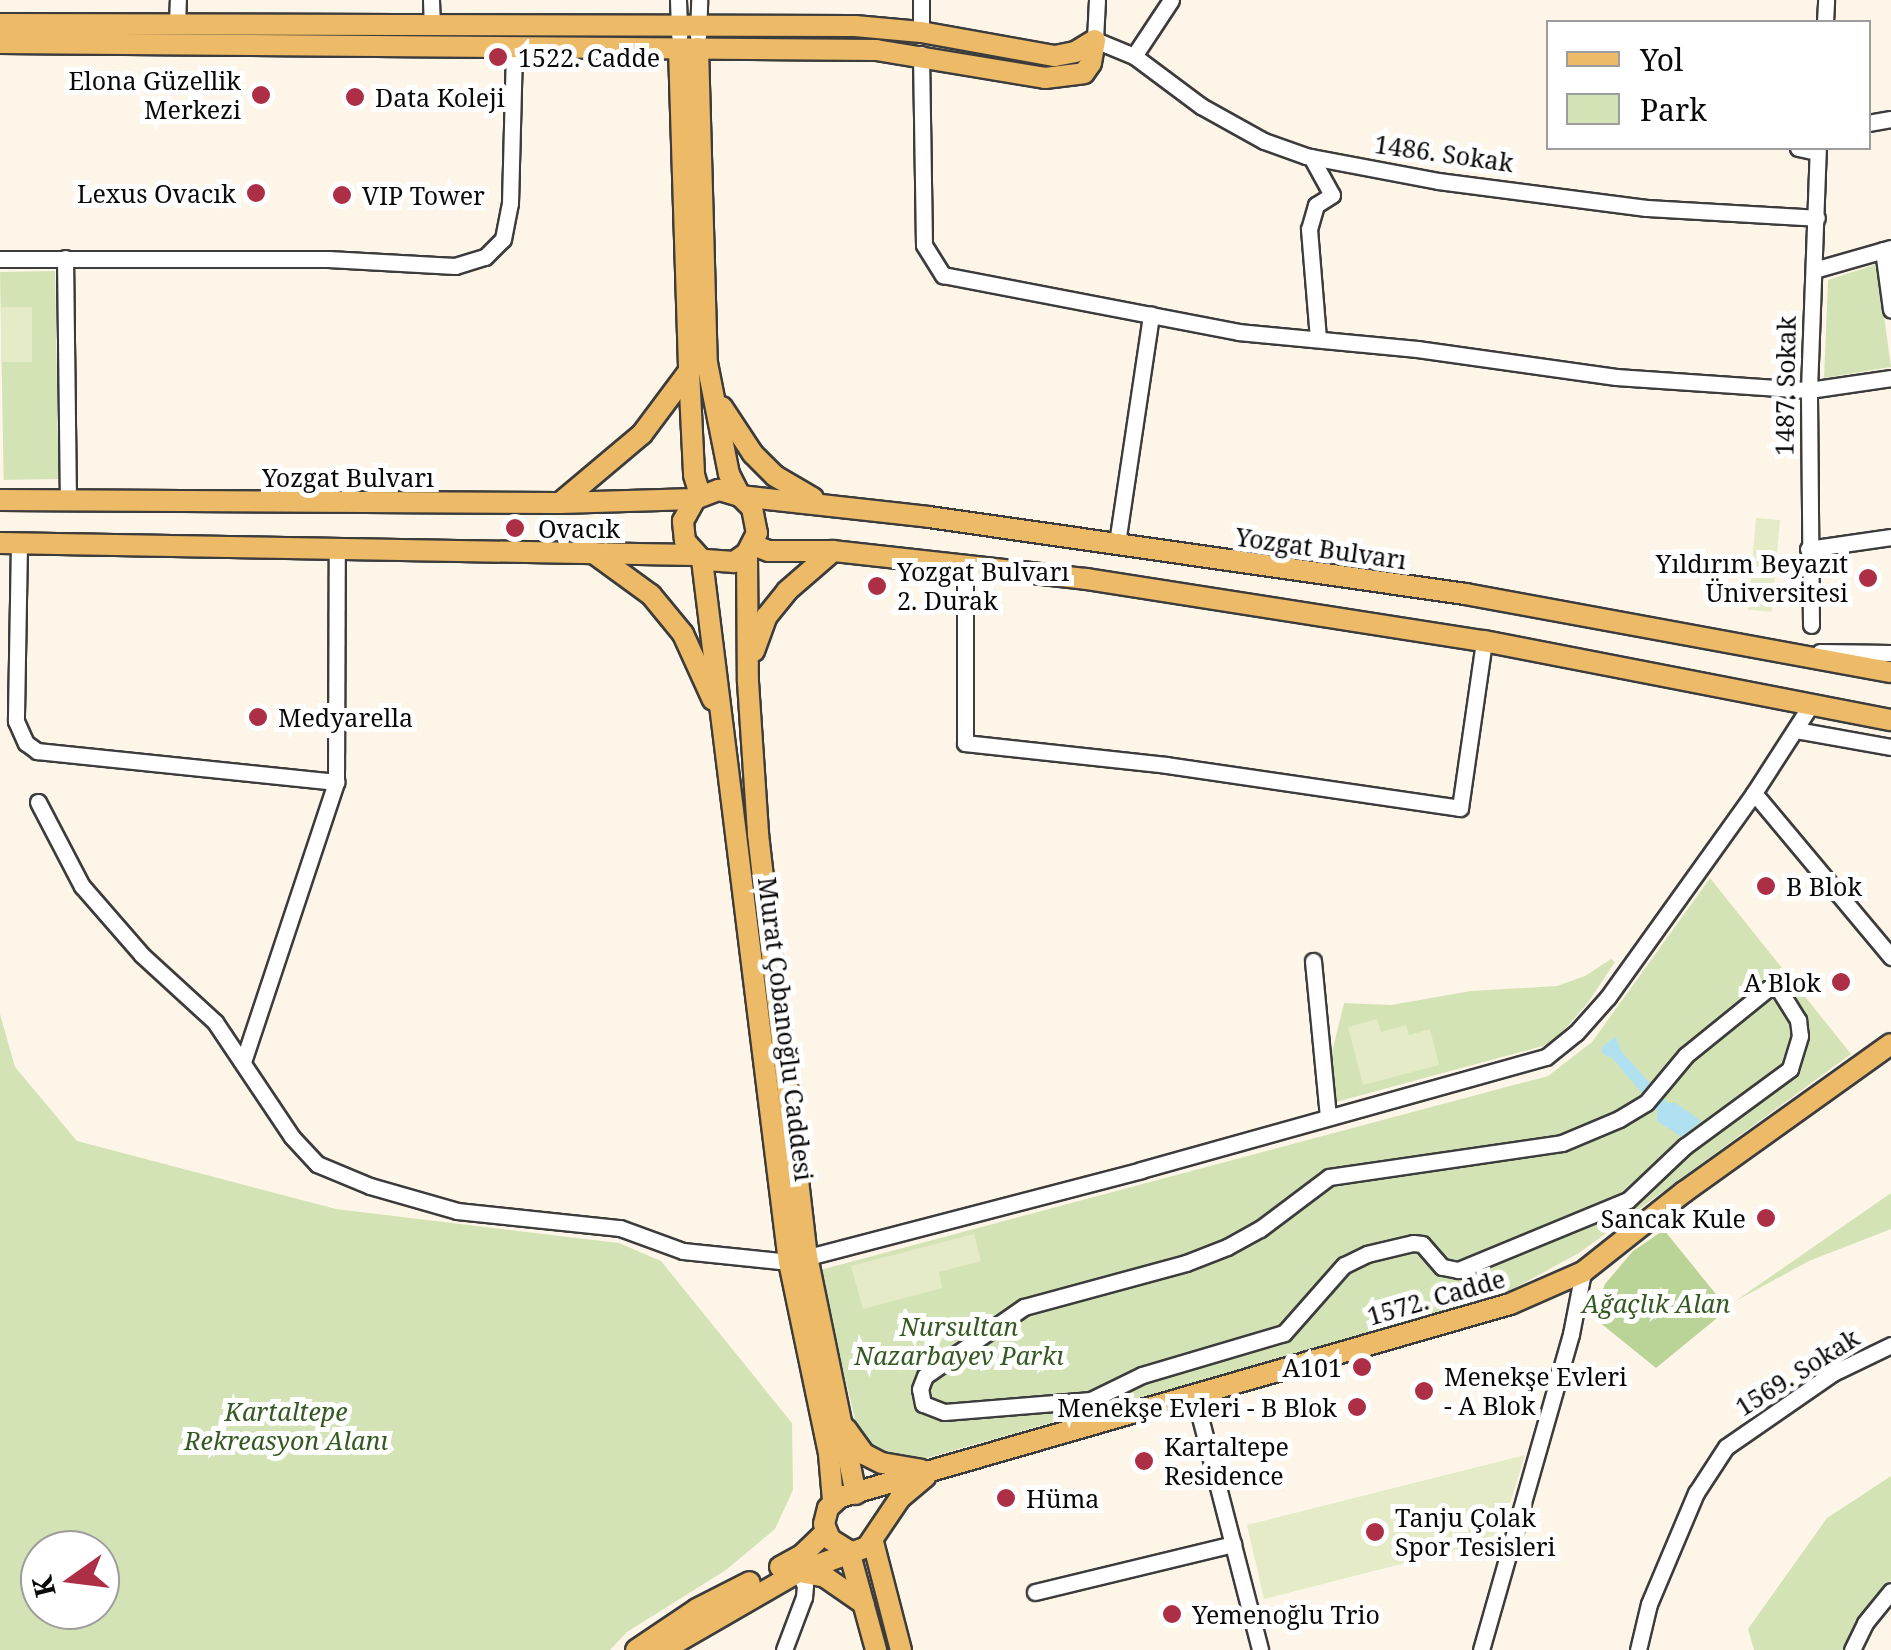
<!DOCTYPE html>
<meta charset="utf-8">
<style>
body{margin:0}
#map{position:relative;width:1891px;height:1650px;overflow:hidden;background:#fdf6e8;font-family:"Noto Serif",serif}
div>[style]{position:absolute}
[style*='--x']{left:calc(var(--x)*1px);top:calc(var(--y)*1px);width:calc(var(--w)*1px);rotate:calc(var(--a)*1deg)}
.green>*{inset:0;background:#d4e3b5;transform-origin:0 0}
.forest>*{inset:0;background:#bad396}
.pitch>*{inset:0;background:#e4ebc6;transform-origin:0 0}
.water>*{inset:0;background:#b1e1f0}
.roads{filter:drop-shadow(2px 0 #3c3c3c) drop-shadow(-2px 0 #3c3c3c) drop-shadow(0 2px #3c3c3c) drop-shadow(0 -2px #3c3c3c)}
.minor>*{height:15px;margin:-7.5px;padding:0 7.5px;transform-origin:7.5px;border-radius:7.5px;background:#fff}
.major>*{height:20px;margin:-10px;padding:0 10px;transform-origin:10px;border-radius:10px;background:#edba68}
.dots>*{width:28px;height:28px;translate:-50% -50%;box-sizing:border-box;border:5px solid #fff;border-radius:50%}
span{translate:-50% -50%;white-space:nowrap;text-align:center;line-height:1.15;-webkit-text-stroke:10px #fff;paint-order:stroke}
.poi-label{font-size:25px;color:#090909}
.left{translate:0 -50%;text-align:left}
.right{translate:-100% -50%;text-align:right}
.street-label{font-size:25px;color:#090909}
.park-label{font-size:25px;color:#355a21;font-style:italic}
.legend{position:absolute;left:1546px;top:20px;width:325px;height:130px;box-sizing:border-box;background:#fff;border:2px solid #9d9d9d;margin:0;padding:12px 18px;list-style:none;font-size:30px;color:#090909}
.legend li{display:flex;align-items:center;gap:20px;height:50px}
.legend b{width:50px;border:2px solid #9d9d9d}
.north{position:absolute;left:20px;top:1530px;width:100px;height:100px;box-sizing:border-box;background:#fff;border:2px solid #9d9d9d;border-radius:50%;rotate:256deg;font-size:28px;font-weight:700;line-height:40px;text-align:center;color:#090909}
.north::after{content:'';display:block;margin:auto;width:35px;height:45px;background:#ac2f46;clip-path:polygon(50% 0,100% 100%,50% 72%,0 100%)}
</style>
<div id="map">
<div class="green">
<div style="clip-path:polygon(1877px 264px,1891px 367px,1824px 378px,1828px 280px)"></div>
<div style="left:55px;top:271px;width:208px;height:55px;rotate:89deg"></div>
<div style="clip-path:polygon(1710px 878px,1851px 1054px,1579px 1253px,1500px 1296px,920px 1460px,898px 1463px,865px 1444px,857px 1428px,820px 1270px,1548px 1076px,1592px 1042px)"></div>
<div style="clip-path:polygon(1611px 959px,1615px 962px,1587px 1004px,1556px 1039px,1543px 1046px,1336px 1102px,1328px 1069px,1344px 1003px,1391px 1005px,1471px 991px,1557px 986px,1585px 976px)"></div>
<div style="clip-path:polygon(evenodd,0 1014px,15px 1067px,77px 1141px,336px 1209px,619px 1243px,661px 1261px,792px 1423px,793px 1490px,775px 1529px,726px 1570px,627px 1632px,610px 1650px,0 1650px,0 1014px,40px 1550px,100px 1550px,100px 1610px,40px 1610px,40px 1550px)"></div>
<div style="clip-path:polygon(1891px 1193px,1891px 1229px,1809px 1261px,1734px 1302px)"></div>
<div style="clip-path:polygon(1891px 1476px,1891px 1580px,1860px 1616px,1844px 1650px,1754px 1650px,1748px 1629px,1827px 1518px)"></div>
</div>
<div class="forest">
<div style="clip-path:polygon(1664px 1230px,1728px 1309px,1656px 1368px,1593px 1317px,1605px 1284px,1633px 1251px)"></div>
</div>
<div class="pitch">
<div style="left:1px;top:307px;width:31px;height:55px"></div>
<div style="left:1756px;top:518px;width:24px;height:92px;rotate:5deg"></div>
<div style="clip-path:polygon(1377px 1019px,1381px 1032px,1406px 1025px,1409px 1035px,1430px 1029px,1439px 1065px,1363px 1085px,1348px 1027px)"></div>
<div style="clip-path:polygon(974px 1234px,981px 1261px,939px 1272px,942px 1288px,863px 1309px,851px 1266px)"></div>
<div style="clip-path:polygon(1525px 1455px,1499px 1539px,1264px 1599px,1247px 1525px)"></div>
</div>
<div class="water">
<div style="clip-path:polygon(1616px 1036px,1621px 1051px,1668px 1103px,1676px 1103px,1701px 1121px,1682px 1137px,1657px 1121px,1657px 1111px,1612px 1058px,1603px 1054px,1601px 1048px)"></div>
</div>
<div class="roads">
<div class="minor">
<div style="--x:431;--y:0;--w:26;--a:88"></div>
<div style="--x:678;--y:0;--w:36;--a:88"></div>
<div style="--x:1097;--y:0;--w:40;--a:92.9"></div>
<div style="--x:1095;--y:40;--w:42;--a:22.3"></div>
<div style="--x:1134;--y:56;--w:84;--a:36.7"></div>
<div style="--x:1201;--y:106;--w:72;--a:29.1"></div>
<div style="--x:1264;--y:141;--w:45;--a:19.7"></div>
<div style="--x:1306;--y:156;--w:134;--a:10.7"></div>
<div style="--x:1438;--y:181;--w:210;--a:7.4"></div>
<div style="--x:1646;--y:208;--w:171;--a:3.3"></div>
<div style="--x:1825;--y:22;--w:22;--a:-87"></div>
<div style="--x:177;--y:25;--w:25;--a:-88"></div>
<div style="--x:921;--y:32;--w:32;--a:-90"></div>
<div style="--x:698;--y:36;--w:36;--a:-88"></div>
<div style="--x:921;--y:54;--w:191;--a:89.1"></div>
<div style="--x:924;--y:245;--w:36;--a:58"></div>
<div style="--x:943;--y:275;--w:300;--a:10.9"></div>
<div style="--x:1238;--y:332;--w:180;--a:5.4"></div>
<div style="--x:1417;--y:349;--w:201;--a:8"></div>
<div style="--x:1616;--y:377;--w:193;--a:3.9"></div>
<div style="--x:1809;--y:390;--w:83;--a:-8.3"></div>
<div style="--x:1134;--y:56;--w:67;--a:-56.5"></div>
<div style="--x:1868;--y:123;--w:23;--a:-10"></div>
<div style="--x:1798;--y:148;--w:19;--a:12"></div>
<div style="--x:1311;--y:157;--w:43;--a:61.1"></div>
<div style="--x:1332;--y:195;--w:19;--a:148"></div>
<div style="--x:1316;--y:205;--w:25;--a:106"></div>
<div style="--x:1309;--y:229;--w:110;--a:85.3"></div>
<div style="--x:1883;--y:250;--w:60;--a:82.3"></div>
<div style="--x:65;--y:258;--w:242;--a:89.3"></div>
<div style="--x:0;--y:259;--w:328;--a:0"></div>
<div style="--x:328;--y:259;--w:127;--a:3.2"></div>
<div style="--x:455;--y:266;--w:31;--a:-17"></div>
<div style="--x:485;--y:257;--w:25;--a:-45"></div>
<div style="--x:503;--y:239;--w:37;--a:-79"></div>
<div style="--x:510;--y:203;--w:156;--a:-88.5"></div>
<div style="--x:1814;--y:270;--w:80;--a:-15.9"></div>
<div style="--x:19;--y:543;--w:178;--a:91"></div>
<div style="--x:16;--y:721;--w:24;--a:66"></div>
<div style="--x:26;--y:743;--w:14;--a:36"></div>
<div style="--x:37;--y:751;--w:301;--a:5.9"></div>
<div style="--x:1117;--y:543;--w:231;--a:-81.5"></div>
<div style="--x:1808;--y:549;--w:84;--a:-8.2"></div>
<div style="--x:965;--y:565;--w:178;--a:90"></div>
<div style="--x:965;--y:743;--w:202;--a:6.2"></div>
<div style="--x:1166;--y:765;--w:297;--a:8.3"></div>
<div style="--x:1460;--y:808;--w:169;--a:-81.8"></div>
<div style="--x:1811;--y:625;--w:235;--a:-90.5"></div>
<div style="--x:1809;--y:390;--w:242;--a:-87.9"></div>
<div style="--x:1820;--y:652;--w:71;--a:0.8"></div>
<div style="--x:1796;--y:730;--w:97;--a:10.1"></div>
<div style="--x:1754;--y:793;--w:214;--a:50.1"></div>
<div style="--x:38;--y:802;--w:95;--a:62.4"></div>
<div style="--x:82;--y:886;--w:91;--a:49"></div>
<div style="--x:142;--y:955;--w:99;--a:42.5"></div>
<div style="--x:215;--y:1022;--w:138;--a:56.2"></div>
<div style="--x:292;--y:1137;--w:37;--a:47"></div>
<div style="--x:317;--y:1164;--w:57;--a:22.5"></div>
<div style="--x:370;--y:1186;--w:91;--a:16"></div>
<div style="--x:457;--y:1211;--w:164;--a:6"></div>
<div style="--x:620;--y:1228;--w:67;--a:20.1"></div>
<div style="--x:683;--y:1251;--w:107;--a:5.9"></div>
<div style="--x:789;--y:1262;--w:364;--a:-14.6"></div>
<div style="--x:1141;--y:1170;--w:420;--a:-15.6"></div>
<div style="--x:1546;--y:1057;--w:38;--a:-39"></div>
<div style="--x:1576;--y:1033;--w:48;--a:-48.4"></div>
<div style="--x:1608;--y:997;--w:251;--a:-54.4"></div>
<div style="--x:1754;--y:793;--w:103;--a:-57.2"></div>
<div style="--x:1313;--y:961;--w:156;--a:84.5"></div>
<div style="--x:1775;--y:983;--w:44;--a:58.1"></div>
<div style="--x:1798;--y:1020;--w:16;--a:83"></div>
<div style="--x:1800;--y:1036;--w:34;--a:107"></div>
<div style="--x:1790;--y:1069;--w:130;--a:143.7"></div>
<div style="--x:1685;--y:1146;--w:79;--a:136.5"></div>
<div style="--x:1628;--y:1200;--w:184;--a:157.6"></div>
<div style="--x:1458;--y:1270;--w:16;--a:-169"></div>
<div style="--x:1442;--y:1267;--w:30;--a:-131"></div>
<div style="--x:1422;--y:1244;--w:9;--a:-174"></div>
<div style="--x:1413;--y:1243;--w:47;--a:166.6"></div>
<div style="--x:1367;--y:1254;--w:25;--a:154"></div>
<div style="--x:1344;--y:1265;--w:91;--a:131.4"></div>
<div style="--x:1284;--y:1333;--w:148;--a:163.5"></div>
<div style="--x:1142;--y:1375;--w:57;--a:153.9"></div>
<div style="--x:1091;--y:1400;--w:147;--a:175.3"></div>
<div style="--x:944;--y:1412;--w:22;--a:-159"></div>
<div style="--x:923;--y:1404;--w:15;--a:-101"></div>
<div style="--x:920;--y:1389;--w:14;--a:-69"></div>
<div style="--x:925;--y:1376;--w:121;--a:-34.9"></div>
<div style="--x:1024;--y:1307;--w:168;--a:-15.2"></div>
<div style="--x:1186;--y:1263;--w:44;--a:-21.3"></div>
<div style="--x:1227;--y:1247;--w:38;--a:-29"></div>
<div style="--x:1260;--y:1229;--w:86;--a:-37"></div>
<div style="--x:1329;--y:1177;--w:235;--a:-8.3"></div>
<div style="--x:1562;--y:1143;--w:62;--a:-22.8"></div>
<div style="--x:1619;--y:1119;--w:31;--a:-31"></div>
<div style="--x:1646;--y:1103;--w:62;--a:-50.2"></div>
<div style="--x:1686;--y:1055;--w:114;--a:-39"></div>
<div style="--x:243;--y:1062;--w:295;--a:-71.6"></div>
<div style="--x:336;--y:782;--w:233;--a:-89.8"></div>
<div style="--x:1194;--y:1394;--w:264;--a:75.5"></div>
<div style="--x:1035;--y:1592;--w:204;--a:-13.6"></div>
<div style="--x:784;--y:1650;--w:57;--a:-69.3"></div>
<div style="--x:804;--y:1597;--w:12;--a:-85"></div>
<div style="--x:805;--y:1585;--w:18;--a:-119"></div>
<div style="--x:1481;--y:1650;--w:329;--a:-74.1"></div>
<div style="--x:1571;--y:1334;--w:63;--a:-79"></div>
<div style="--x:1638;--y:1650;--w:47;--a:-76.6"></div>
<div style="--x:1649;--y:1604;--w:121;--a:-67.1"></div>
<div style="--x:1696;--y:1493;--w:55;--a:-56.9"></div>
<div style="--x:1726;--y:1447;--w:130;--a:-34.7"></div>
<div style="--x:1833;--y:1373;--w:64;--a:-25.8"></div>
<div style="--x:1852;--y:1650;--w:30;--a:-64"></div>
<div style="--x:1865;--y:1623;--w:41;--a:-50.9"></div>
</div>
<div class="major">
<div style="--x:0;--y:24;--w:855;--a:0.13"></div>
<div style="--x:855;--y:26;--w:66;--a:5.2"></div>
<div style="--x:921;--y:32;--w:136;--a:10.2"></div>
<div style="--x:1055;--y:56;--w:20;--a:-11"></div>
<div style="--x:1075;--y:52;--w:23;--a:-31"></div>
<div style="--x:0;--y:43;--w:876;--a:0.46"></div>
<div style="--x:876;--y:50;--w:171;--a:9.4"></div>
<div style="--x:1045;--y:78;--w:39;--a:-7"></div>
<div style="--x:1084;--y:73;--w:12;--a:-55"></div>
<div style="--x:1091;--y:63;--w:23;--a:-80"></div>
<div style="--x:698;--y:48;--w:315;--a:88.4"></div>
<div style="--x:707;--y:363;--w:113;--a:78.8"></div>
<div style="--x:729;--y:474;--w:25;--a:63"></div>
<div style="--x:740;--y:496;--w:17;--a:45"></div>
<div style="--x:752;--y:508;--w:25;--a:79"></div>
<div style="--x:757;--y:533;--w:22;--a:117"></div>
<div style="--x:747;--y:553;--w:16;--a:145"></div>
<div style="--x:734;--y:562;--w:32;--a:-176"></div>
<div style="--x:702;--y:560;--w:25;--a:-132"></div>
<div style="--x:685;--y:541;--w:20;--a:-96"></div>
<div style="--x:683;--y:521;--w:25;--a:-61"></div>
<div style="--x:695;--y:499;--w:26;--a:-21"></div>
<div style="--x:719;--y:490;--w:22;--a:16"></div>
<div style="--x:740;--y:496;--w:190;--a:6.3"></div>
<div style="--x:929;--y:517;--w:542;--a:8.17"></div>
<div style="--x:1465;--y:594;--w:433;--a:10.4"></div>
<div style="--x:679;--y:49;--w:322;--a:88.2"></div>
<div style="--x:689;--y:371;--w:104;--a:87.2"></div>
<div style="--x:694;--y:475;--w:21;--a:73"></div>
<div style="--x:722;--y:407;--w:56;--a:56.6"></div>
<div style="--x:753;--y:454;--w:31;--a:45"></div>
<div style="--x:775;--y:476;--w:44;--a:30.1"></div>
<div style="--x:0;--y:500;--w:560;--a:0.31"></div>
<div style="--x:560;--y:503;--w:135;--a:-1.7"></div>
<div style="--x:560;--y:503;--w:107;--a:-40.1"></div>
<div style="--x:642;--y:434;--w:79;--a:-53.3"></div>
<div style="--x:0;--y:543;--w:694;--a:0.99"></div>
<div style="--x:753;--y:545;--w:17;--a:21"></div>
<div style="--x:769;--y:551;--w:64;--a:0"></div>
<div style="--x:833;--y:551;--w:255;--a:6.3"></div>
<div style="--x:1086;--y:579;--w:403;--a:8.9"></div>
<div style="--x:1484;--y:641;--w:415;--a:11"></div>
<div style="--x:592;--y:552;--w:73;--a:36.1"></div>
<div style="--x:651;--y:595;--w:50;--a:50.6"></div>
<div style="--x:683;--y:634;--w:72;--a:65.6"></div>
<div style="--x:747;--y:553;--w:129;--a:89.6"></div>
<div style="--x:748;--y:682;--w:152;--a:86.2"></div>
<div style="--x:758;--y:834;--w:425;--a:83.4"></div>
<div style="--x:807;--y:1256;--w:243;--a:78.4"></div>
<div style="--x:702;--y:560;--w:707;--a:82.94"></div>
<div style="--x:789;--y:1262;--w:196;--a:78.2"></div>
<div style="--x:829;--y:1454;--w:47;--a:85.1"></div>
<div style="--x:754;--y:651;--w:37;--a:-70"></div>
<div style="--x:767;--y:616;--w:32;--a:-51"></div>
<div style="--x:787;--y:591;--w:61;--a:-41"></div>
<div style="--x:846;--y:1429;--w:31;--a:54"></div>
<div style="--x:864;--y:1454;--w:20;--a:27"></div>
<div style="--x:882;--y:1463;--w:40;--a:10"></div>
<div style="--x:873;--y:1542;--w:112;--a:75.5"></div>
<div style="--x:849;--y:1551;--w:22;--a:-148"></div>
<div style="--x:830;--y:1539;--w:16;--a:-112"></div>
<div style="--x:824;--y:1524;--w:16;--a:-76"></div>
<div style="--x:828;--y:1508;--w:16;--a:-43"></div>
<div style="--x:840;--y:1497;--w:697;--a:-16.07"></div>
<div style="--x:1510;--y:1304;--w:80;--a:-23.7"></div>
<div style="--x:1583;--y:1272;--w:129;--a:-38.4"></div>
<div style="--x:1684;--y:1192;--w:254;--a:-35.6"></div>
<div style="--x:849;--y:1551;--w:103;--a:74.7"></div>
<div style="--x:780;--y:1567;--w:26;--a:-29"></div>
<div style="--x:803;--y:1554;--w:32;--a:-44"></div>
<div style="--x:800;--y:1572;--w:25;--a:11"></div>
<div style="--x:825;--y:1577;--w:47;--a:34.7"></div>
<div style="--x:636;--y:1650;--w:73;--a:-33.9"></div>
<div style="--x:697;--y:1609;--w:59;--a:-27"></div>
<div style="--x:663;--y:1650;--w:156;--a:-30"></div>
<div style="--x:798;--y:1572;--w:73;--a:-19.9"></div>
<div style="--x:867;--y:1547;--w:59;--a:-56"></div>
<div style="--x:900;--y:1498;--w:33;--a:-40"></div>
</div>
</div>
<div class="dots">
<div style="left:498px;top:57px;background:#ac2f46"></div>
<div style="left:261px;top:95px;background:#ac2f46"></div>
<div style="left:355px;top:97px;background:#ac2f46"></div>
<div style="left:256px;top:193px;background:#ac2f46"></div>
<div style="left:342px;top:195px;background:#ac2f46"></div>
<div style="left:515px;top:528px;background:#ac2f46"></div>
<div style="left:1868px;top:578px;background:#ac2f46"></div>
<div style="left:877px;top:586px;background:#ac2f46"></div>
<div style="left:258px;top:717px;background:#ac2f46"></div>
<div style="left:1766px;top:886px;background:#ac2f46"></div>
<div style="left:1841px;top:982px;background:#ac2f46"></div>
<div style="left:1766px;top:1218px;background:#ac2f46"></div>
<div style="left:1362px;top:1367px;background:#ac2f46"></div>
<div style="left:1424px;top:1391px;background:#ac2f46"></div>
<div style="left:1357px;top:1407px;background:#ac2f46"></div>
<div style="left:1144px;top:1461px;background:#ac2f46"></div>
<div style="left:1006px;top:1498px;background:#ac2f46"></div>
<div style="left:1375px;top:1532px;background:#ac2f46"></div>
<div style="left:1172px;top:1614px;background:#ac2f46"></div>
</div>
<div class="poi-label">
<span class="left" style="left:518px;top:57px">1522. Cadde</span>
<span class="right" style="left:241px;top:95px">Elona Güzellik<br>Merkezi</span>
<span class="left" style="left:375px;top:97px">Data Koleji</span>
<span class="right" style="left:236px;top:193px">Lexus Ovacık</span>
<span class="left" style="left:362px;top:195px">VIP Tower</span>
<span class="left" style="left:538px;top:528px">Ovacık</span>
<span class="right" style="left:1848px;top:578px">Yıldırım Beyazıt<br>Üniversitesi</span>
<span class="left" style="left:897px;top:586px">Yozgat Bulvarı<br>2. Durak</span>
<span class="left" style="left:278px;top:717px">Medyarella</span>
<span class="left" style="left:1786px;top:886px">B Blok</span>
<span class="right" style="left:1821px;top:982px">A Blok</span>
<span class="right" style="left:1746px;top:1218px">Sancak Kule</span>
<span class="right" style="left:1342px;top:1367px">A101</span>
<span class="left" style="left:1444px;top:1391px">Menekşe Evleri<br>- A Blok</span>
<span class="right" style="left:1337px;top:1407px">Menekşe Evleri - B Blok</span>
<span class="left" style="left:1164px;top:1461px">Kartaltepe<br>Residence</span>
<span class="left" style="left:1026px;top:1498px">Hüma</span>
<span class="left" style="left:1395px;top:1532px">Tanju Çolak<br>Spor Tesisleri</span>
<span class="left" style="left:1192px;top:1614px">Yemenoğlu Trio</span>
</div>
<div class="street-label">
<span style="left:1444px;top:153px;rotate:8deg">1486. Sokak</span>
<span style="left:1785px;top:386px;rotate:-89deg">1487. Sokak</span>
<span style="left:348px;top:477px">Yozgat Bulvarı</span>
<span style="left:1321px;top:548px;rotate:8deg">Yozgat Bulvarı</span>
<span style="left:786px;top:1029px;rotate:83deg">Murat Çobanoğlu Caddesi</span>
<span style="left:1436px;top:1297px;rotate:-16deg">1572. Cadde</span>
<span style="left:1797px;top:1372px;rotate:-32deg">1569. Sokak</span>
</div>
<div class="park-label">
<span style="left:1656px;top:1303px">Ağaçlık Alan</span>
<span style="left:959px;top:1341px">Nursultan<br>Nazarbayev Parkı</span>
<span style="left:286px;top:1426px">Kartaltepe<br>Rekreasyon Alanı</span>
</div>
<ul class="legend">
<li><b style="height:12px;background:#edba68"></b>Yol</li>
<li><b style="height:28px;background:#d4e3b5"></b>Park</li>
</ul>
<div class="north">K</div>
</div>
